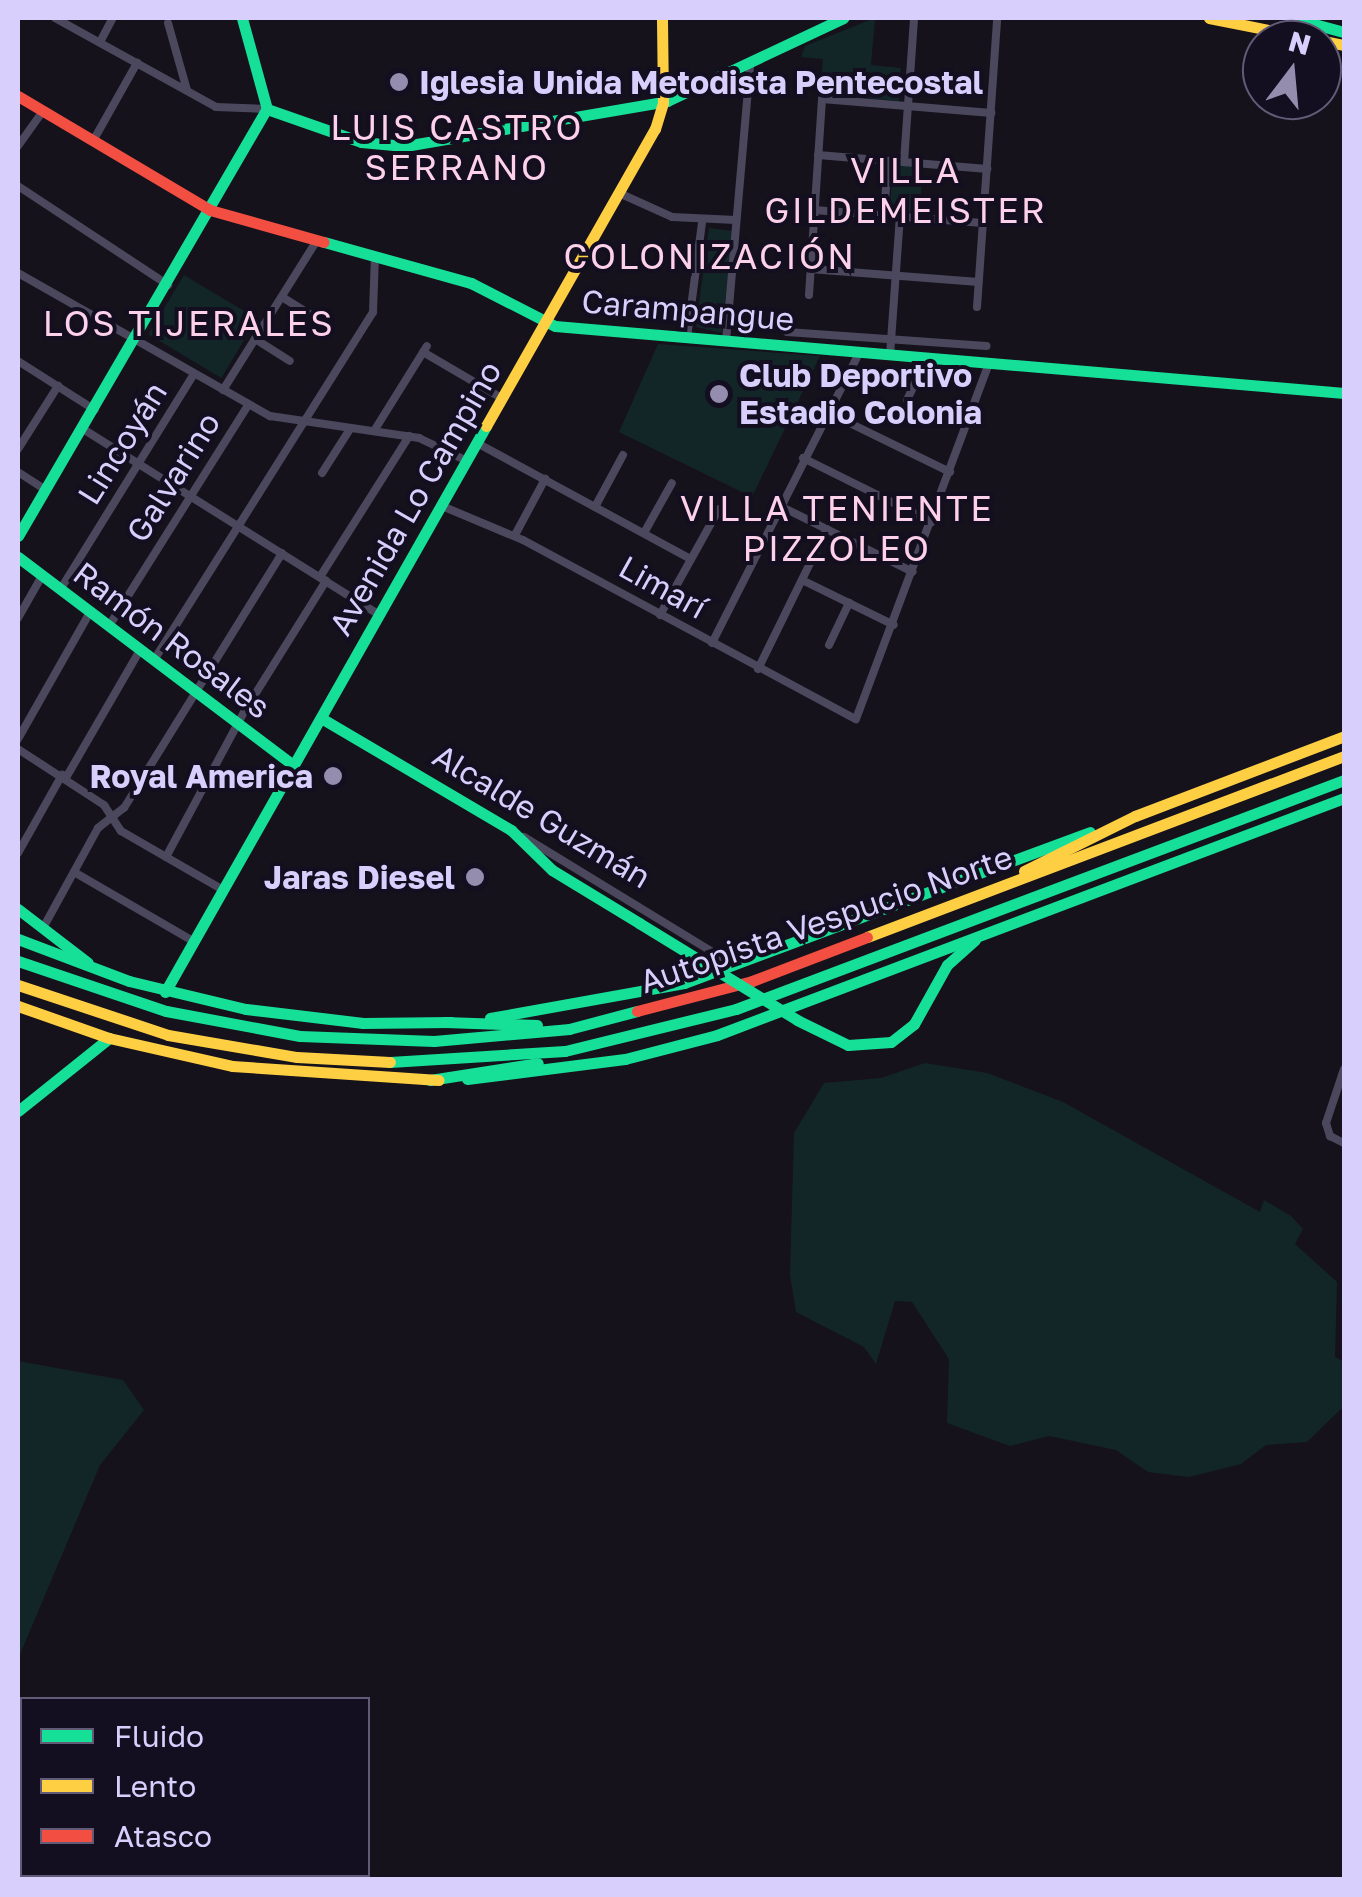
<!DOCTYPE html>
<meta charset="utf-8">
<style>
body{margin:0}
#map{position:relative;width:1362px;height:1897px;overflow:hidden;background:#15121c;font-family:"Golos Text",sans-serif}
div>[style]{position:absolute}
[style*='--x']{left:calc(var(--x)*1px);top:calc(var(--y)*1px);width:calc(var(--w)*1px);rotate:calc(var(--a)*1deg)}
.green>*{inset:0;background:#122628;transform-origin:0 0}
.street>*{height:8px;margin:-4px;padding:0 4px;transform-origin:4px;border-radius:4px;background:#4b485d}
.fast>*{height:11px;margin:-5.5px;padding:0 5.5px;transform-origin:5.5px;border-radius:5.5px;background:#16e098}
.slow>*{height:11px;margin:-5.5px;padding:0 5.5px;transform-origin:5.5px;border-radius:5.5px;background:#ffcf43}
.jam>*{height:11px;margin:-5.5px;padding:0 5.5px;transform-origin:5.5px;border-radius:5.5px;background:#f24e42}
.fast-bridge>*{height:11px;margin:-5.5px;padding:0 5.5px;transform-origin:5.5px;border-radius:5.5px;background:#16e098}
.dots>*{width:28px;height:28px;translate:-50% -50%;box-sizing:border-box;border:5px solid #130e20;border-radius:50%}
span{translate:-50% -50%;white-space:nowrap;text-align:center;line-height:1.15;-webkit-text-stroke:8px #130e20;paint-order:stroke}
.poi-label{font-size:32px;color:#d8cffd;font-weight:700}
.left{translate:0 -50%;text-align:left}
.right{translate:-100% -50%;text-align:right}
.street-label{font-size:32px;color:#d8cffd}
.neighbourhood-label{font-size:35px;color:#fdd1e9;letter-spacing:2.5px}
.frame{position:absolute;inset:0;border:20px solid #d8cffd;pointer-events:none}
.legend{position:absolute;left:20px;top:1697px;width:350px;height:180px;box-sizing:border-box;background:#130e20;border:2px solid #625b78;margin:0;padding:12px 18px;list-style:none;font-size:30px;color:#d8cffd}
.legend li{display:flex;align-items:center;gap:20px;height:50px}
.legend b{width:50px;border:2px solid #625b78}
.north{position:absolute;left:1242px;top:20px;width:100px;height:100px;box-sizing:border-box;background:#130e20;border:2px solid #625b78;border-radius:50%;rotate:16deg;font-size:28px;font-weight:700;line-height:40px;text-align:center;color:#d8cffd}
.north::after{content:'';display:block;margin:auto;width:35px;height:45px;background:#948dae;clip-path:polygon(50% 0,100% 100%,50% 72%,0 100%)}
</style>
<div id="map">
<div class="green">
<div style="clip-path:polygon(875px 18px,871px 65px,901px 68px,899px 101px,820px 94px,823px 59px,801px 57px,805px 46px)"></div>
<div style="left:893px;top:165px;width:30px;height:46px;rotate:4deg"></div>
<div style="clip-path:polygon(709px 228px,732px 231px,722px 333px,696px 327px)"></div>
<div style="left:184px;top:275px;width:85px;height:69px;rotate:31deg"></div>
<div style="clip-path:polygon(658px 344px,820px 356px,752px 497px,619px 432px)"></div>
<div style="clip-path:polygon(925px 1063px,987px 1073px,1063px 1102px,1260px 1212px,1264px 1200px,1291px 1216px,1303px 1229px,1295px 1244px,1337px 1282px,1335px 1357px,1344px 1362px,1344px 1406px,1307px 1442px,1266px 1445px,1241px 1464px,1189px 1477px,1148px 1472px,1116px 1450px,1049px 1436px,1010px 1446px,947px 1423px,949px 1359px,912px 1302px,895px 1301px,876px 1364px,864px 1347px,796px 1312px,790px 1275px,794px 1133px,824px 1083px,881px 1078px)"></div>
<div style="clip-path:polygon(18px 1361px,123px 1380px,144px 1410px,100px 1465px,18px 1659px)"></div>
</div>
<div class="street">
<div style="--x:55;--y:18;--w:184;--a:28.9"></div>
<div style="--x:216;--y:107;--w:51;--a:2.2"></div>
<div style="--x:168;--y:23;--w:70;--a:74.2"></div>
<div style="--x:100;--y:42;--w:27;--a:-62"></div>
<div style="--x:93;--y:141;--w:90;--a:-60.6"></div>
<div style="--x:18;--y:146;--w:43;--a:-54.5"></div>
<div style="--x:818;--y:155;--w:170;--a:4.7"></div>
<div style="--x:904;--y:162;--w:144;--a:-86"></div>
<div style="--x:18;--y:186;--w:180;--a:33.4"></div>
<div style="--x:619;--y:193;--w:58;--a:24.4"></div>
<div style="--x:672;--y:217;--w:64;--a:2.7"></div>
<div style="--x:814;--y:210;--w:169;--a:4.4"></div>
<div style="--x:884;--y:215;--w:54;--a:-85.8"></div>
<div style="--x:810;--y:269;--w:169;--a:4.4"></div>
<div style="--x:18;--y:273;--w:290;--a:29.6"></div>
<div style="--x:270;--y:416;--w:151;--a:8.4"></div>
<div style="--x:419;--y:438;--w:53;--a:25.6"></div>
<div style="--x:809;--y:295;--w:196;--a:-86.2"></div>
<div style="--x:822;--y:99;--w:170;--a:4.7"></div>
<div style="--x:282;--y:297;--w:44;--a:31.9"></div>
<div style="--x:977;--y:307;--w:290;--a:-86"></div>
<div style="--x:787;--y:332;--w:200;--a:4"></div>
<div style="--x:687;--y:338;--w:116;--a:-82.6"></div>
<div style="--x:255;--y:339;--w:41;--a:32.2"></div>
<div style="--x:726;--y:341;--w:278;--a:-85"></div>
<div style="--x:423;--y:352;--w:93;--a:30.4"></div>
<div style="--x:890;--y:355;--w:139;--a:-85.9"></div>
<div style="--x:18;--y:361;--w:91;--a:32.5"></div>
<div style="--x:223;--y:390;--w:177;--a:-57.9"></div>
<div style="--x:907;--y:400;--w:47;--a:-64.5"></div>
<div style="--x:827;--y:412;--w:137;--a:26"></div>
<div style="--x:83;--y:429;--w:350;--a:32.1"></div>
<div style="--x:374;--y:431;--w:100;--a:-58.1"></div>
<div style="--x:477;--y:443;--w:243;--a:28.5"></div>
<div style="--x:18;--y:449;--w:75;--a:-57.6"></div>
<div style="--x:803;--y:458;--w:144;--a:26.4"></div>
<div style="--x:18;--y:472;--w:33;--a:33"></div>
<div style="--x:322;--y:473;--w:52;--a:-57.5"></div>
<div style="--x:442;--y:506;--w:88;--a:22.8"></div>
<div style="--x:523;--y:540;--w:378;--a:28.3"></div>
<div style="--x:856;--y:719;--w:379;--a:-69.5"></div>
<div style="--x:780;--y:506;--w:148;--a:26.4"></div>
<div style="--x:595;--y:507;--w:59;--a:-61.7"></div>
<div style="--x:644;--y:533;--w:57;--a:-60.8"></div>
<div style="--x:515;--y:535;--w:64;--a:-61.8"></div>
<div style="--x:320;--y:577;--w:167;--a:-57.7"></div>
<div style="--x:802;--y:580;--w:102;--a:26.1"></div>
<div style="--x:60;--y:590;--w:254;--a:-58.2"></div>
<div style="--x:660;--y:615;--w:121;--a:-60.9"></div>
<div style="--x:18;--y:618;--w:48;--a:-60.3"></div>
<div style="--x:109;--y:626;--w:261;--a:-57.8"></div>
<div style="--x:712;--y:643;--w:325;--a:-63.1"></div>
<div style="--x:829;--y:645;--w:47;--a:-64.5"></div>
<div style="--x:154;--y:660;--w:411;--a:-57.8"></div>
<div style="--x:373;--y:312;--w:56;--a:-88"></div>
<div style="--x:758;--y:669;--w:156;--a:-63.8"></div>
<div style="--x:18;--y:739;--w:146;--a:-60.4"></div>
<div style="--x:18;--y:749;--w:103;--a:33.1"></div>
<div style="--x:104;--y:805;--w:31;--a:57"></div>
<div style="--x:121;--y:831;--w:118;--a:30"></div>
<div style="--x:67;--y:776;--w:146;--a:-59.9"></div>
<div style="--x:524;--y:837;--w:246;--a:31.4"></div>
<div style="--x:18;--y:853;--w:90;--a:-60.6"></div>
<div style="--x:166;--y:857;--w:165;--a:-61.7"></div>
<div style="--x:244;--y:712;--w:155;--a:-58"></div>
<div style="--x:74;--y:872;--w:138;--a:30.1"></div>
<div style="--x:43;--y:928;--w:114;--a:-61.2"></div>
<div style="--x:98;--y:828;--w:33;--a:-38"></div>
<div style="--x:124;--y:808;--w:300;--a:-58.2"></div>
<div style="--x:1344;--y:1069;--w:57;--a:108.4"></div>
<div style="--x:1326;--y:1123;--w:14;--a:73"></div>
<div style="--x:1330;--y:1136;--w:16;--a:27"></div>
</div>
<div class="fast">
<div style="--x:1292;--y:18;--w:54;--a:15.1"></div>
<div style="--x:267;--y:109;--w:100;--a:19.3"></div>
<div style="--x:361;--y:142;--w:44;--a:5.2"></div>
<div style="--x:405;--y:146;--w:266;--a:-9.7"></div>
<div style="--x:667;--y:101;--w:195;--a:-25.2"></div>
<div style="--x:324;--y:242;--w:153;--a:15.6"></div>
<div style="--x:471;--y:283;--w:94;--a:27.1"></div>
<div style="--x:555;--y:326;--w:792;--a:4.85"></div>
<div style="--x:18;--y:536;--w:494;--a:-59.8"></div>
<div style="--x:267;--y:109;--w:94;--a:-105.4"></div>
<div style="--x:18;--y:557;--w:346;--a:37.1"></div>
<div style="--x:321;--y:718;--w:221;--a:30.5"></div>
<div style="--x:511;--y:830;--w:57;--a:44.3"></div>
<div style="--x:552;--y:870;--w:102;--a:31.3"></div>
<div style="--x:18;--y:909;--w:88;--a:37.6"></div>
<div style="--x:18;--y:939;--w:119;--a:20.7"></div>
<div style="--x:129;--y:981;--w:120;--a:13.5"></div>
<div style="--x:246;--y:1009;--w:118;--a:6.8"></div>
<div style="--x:363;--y:1023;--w:88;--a:-0.7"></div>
<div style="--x:18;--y:961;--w:156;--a:18.7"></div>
<div style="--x:166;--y:1011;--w:136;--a:10.6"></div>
<div style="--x:300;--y:1036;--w:134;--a:2.1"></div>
<div style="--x:434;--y:1041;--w:136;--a:-5.1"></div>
<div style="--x:569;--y:1029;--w:70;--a:-14.8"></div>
<div style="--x:165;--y:992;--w:651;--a:-60.44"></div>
<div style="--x:490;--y:1018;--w:197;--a:-10.2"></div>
<div style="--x:684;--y:983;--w:433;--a:-20.4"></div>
<div style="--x:797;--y:1020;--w:57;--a:26.1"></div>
<div style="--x:848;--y:1045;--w:43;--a:-4"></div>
<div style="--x:891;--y:1042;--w:29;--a:-38"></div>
<div style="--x:914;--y:1024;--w:68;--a:-60.8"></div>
<div style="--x:947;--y:965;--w:38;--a:-42"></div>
<div style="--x:445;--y:1022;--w:92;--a:1.9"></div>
<div style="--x:390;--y:1062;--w:175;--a:-3.6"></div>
<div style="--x:565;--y:1051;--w:176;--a:-13.8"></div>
<div style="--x:736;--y:1009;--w:650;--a:-20.64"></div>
<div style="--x:467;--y:1079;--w:159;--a:-7.2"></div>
<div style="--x:625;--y:1059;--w:95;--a:-14.6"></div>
<div style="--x:717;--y:1035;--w:670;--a:-20.71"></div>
<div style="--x:430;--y:1080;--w:109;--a:-8.9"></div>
<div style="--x:18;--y:1111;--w:117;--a:-38.7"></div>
</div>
<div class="slow">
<div style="--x:1209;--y:18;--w:138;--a:11.3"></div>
<div style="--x:486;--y:426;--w:342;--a:-60.4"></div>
<div style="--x:655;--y:129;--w:28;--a:-73"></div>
<div style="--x:663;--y:102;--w:84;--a:-90.7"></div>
<div style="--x:1135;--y:816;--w:224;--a:-20.9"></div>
<div style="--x:1024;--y:871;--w:124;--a:-26.4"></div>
<div style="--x:867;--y:937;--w:510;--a:-20.78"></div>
<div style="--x:18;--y:985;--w:158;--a:18.4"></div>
<div style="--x:168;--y:1035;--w:131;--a:9.7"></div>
<div style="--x:297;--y:1057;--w:93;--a:3.1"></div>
<div style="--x:18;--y:1006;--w:96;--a:19.4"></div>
<div style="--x:109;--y:1038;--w:126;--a:12.8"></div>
<div style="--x:232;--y:1066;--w:207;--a:3.9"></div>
</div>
<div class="jam">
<div style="--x:18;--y:96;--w:223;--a:30.7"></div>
<div style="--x:210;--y:210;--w:118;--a:15.7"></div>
<div style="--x:637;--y:1011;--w:119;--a:-14.6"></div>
<div style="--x:752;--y:981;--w:123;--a:-20.9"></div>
</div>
<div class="fast-bridge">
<div style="--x:639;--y:923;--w:185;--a:31.5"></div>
</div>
<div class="dots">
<div style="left:399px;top:82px;background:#948dae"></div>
<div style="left:719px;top:394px;background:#948dae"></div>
<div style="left:333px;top:776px;background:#948dae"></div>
<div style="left:475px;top:877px;background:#948dae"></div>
</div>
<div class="poi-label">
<span class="left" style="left:419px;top:82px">Iglesia Unida Metodista Pentecostal</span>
<span class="left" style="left:739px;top:394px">Club Deportivo<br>Estadio Colonia</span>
<span class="right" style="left:313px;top:776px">Royal America</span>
<span class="right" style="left:455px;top:877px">Jaras Diesel</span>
</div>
<div class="street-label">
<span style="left:688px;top:310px;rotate:5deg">Carampangue</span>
<span style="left:122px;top:443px;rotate:-58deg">Lincoyán</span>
<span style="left:173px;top:477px;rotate:-58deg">Galvarino</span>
<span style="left:415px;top:498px;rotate:-60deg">Avenida Lo Campino</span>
<span style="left:663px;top:587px;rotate:29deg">Limarí</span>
<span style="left:172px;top:640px;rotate:37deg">Ramón Rosales</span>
<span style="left:542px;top:816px;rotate:31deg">Alcalde Guzmán</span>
<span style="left:826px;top:919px;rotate:-19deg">Autopista Vespucio Norte</span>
</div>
<div class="neighbourhood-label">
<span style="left:457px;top:147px">LUIS CASTRO<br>SERRANO</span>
<span style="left:906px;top:190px">VILLA<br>GILDEMEISTER</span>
<span style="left:710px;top:256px">COLONIZACIÓN</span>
<span style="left:189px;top:323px">LOS TIJERALES</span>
<span style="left:837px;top:528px">VILLA TENIENTE<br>PIZZOLEO</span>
</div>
<div class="frame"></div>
<ul class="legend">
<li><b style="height:12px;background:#16e098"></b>Fluido</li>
<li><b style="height:12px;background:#ffcf43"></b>Lento</li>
<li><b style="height:12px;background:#f24e42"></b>Atasco</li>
</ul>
<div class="north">N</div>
</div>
